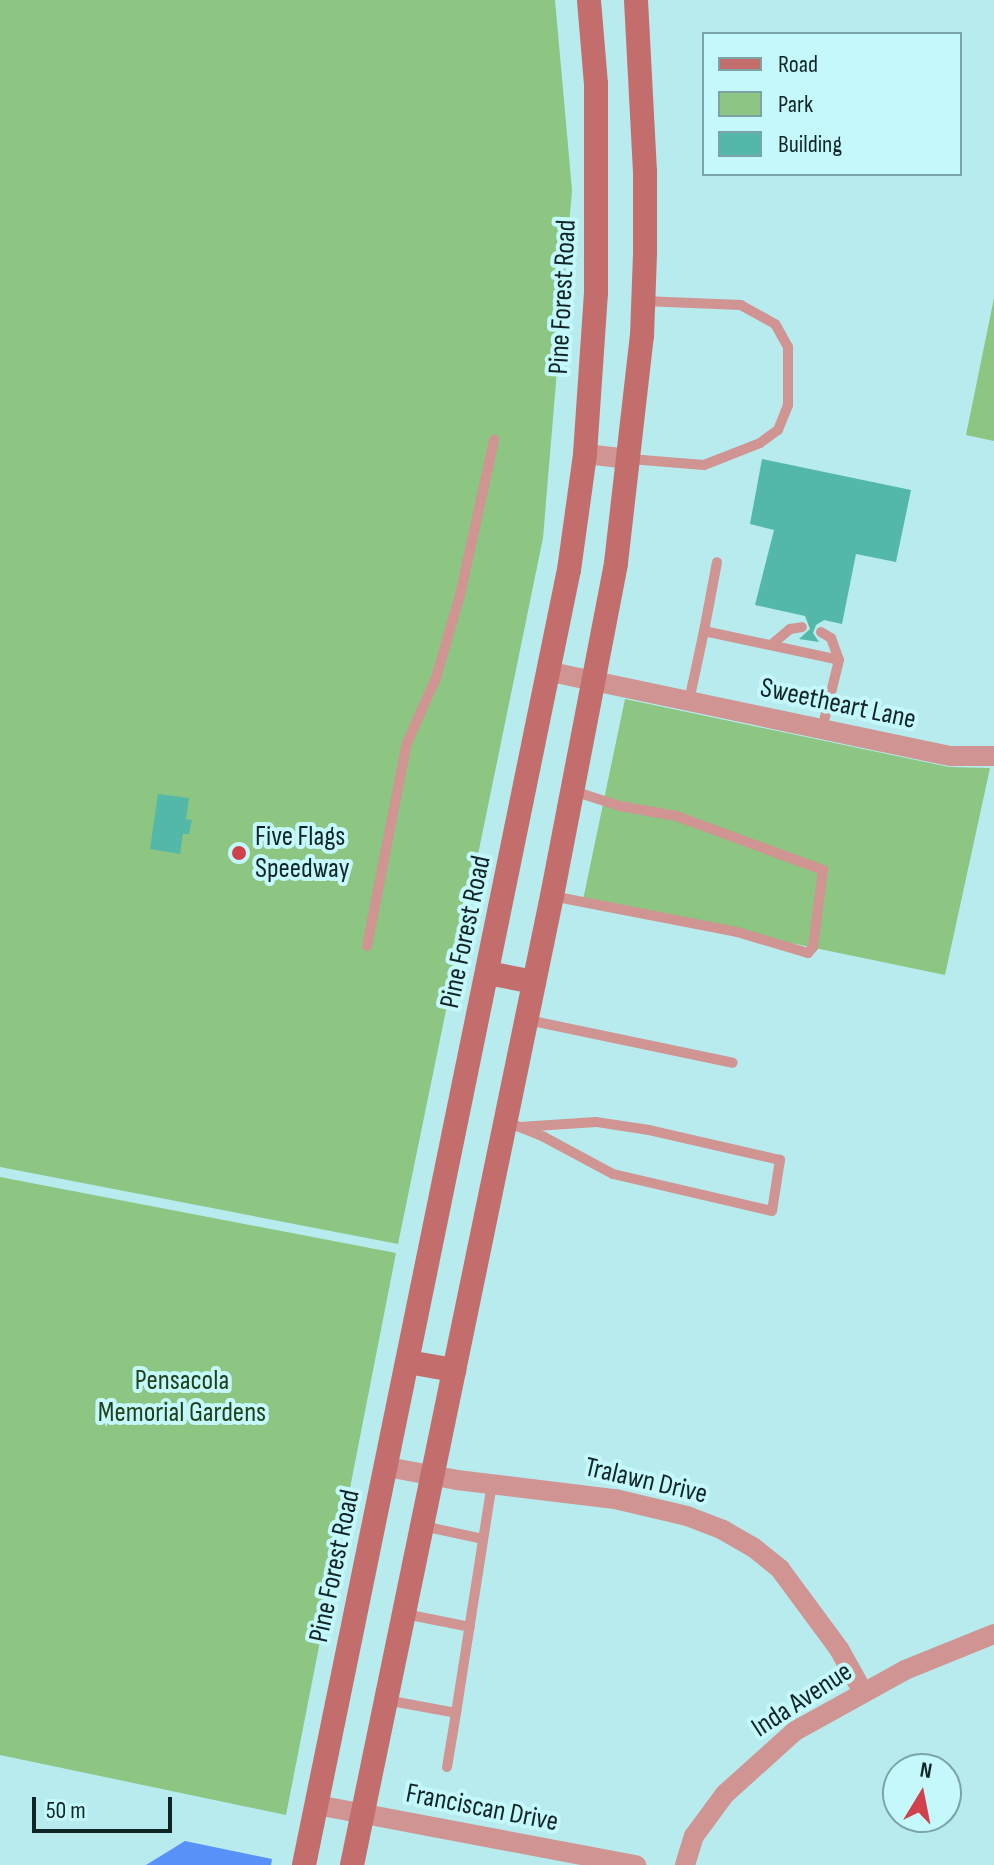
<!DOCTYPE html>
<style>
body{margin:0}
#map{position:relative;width:994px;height:1865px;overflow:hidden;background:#b7ebee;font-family:"Sofia Sans Condensed",sans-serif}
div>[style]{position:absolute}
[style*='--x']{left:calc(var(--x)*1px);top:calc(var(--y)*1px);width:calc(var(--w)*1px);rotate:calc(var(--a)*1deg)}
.green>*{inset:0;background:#8cc682}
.water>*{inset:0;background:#5891f7}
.building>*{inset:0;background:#53b8a7}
.service>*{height:10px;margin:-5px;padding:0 5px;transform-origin:5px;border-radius:5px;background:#d09492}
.minor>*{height:20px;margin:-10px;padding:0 10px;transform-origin:10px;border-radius:10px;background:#d09492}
.secondary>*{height:24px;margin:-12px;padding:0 12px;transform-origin:12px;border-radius:12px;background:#c46d6d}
.dots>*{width:22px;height:22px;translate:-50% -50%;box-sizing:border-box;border:4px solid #c4f8fb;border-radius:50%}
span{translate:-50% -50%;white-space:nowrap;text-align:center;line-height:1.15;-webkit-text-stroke:8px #c4f8fb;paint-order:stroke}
.street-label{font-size:28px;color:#112527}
.poi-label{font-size:28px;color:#112527}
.left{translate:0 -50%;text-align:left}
.park-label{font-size:28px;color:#1f4219}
.legend{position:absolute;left:702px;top:32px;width:260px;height:144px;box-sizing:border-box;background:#c4f8fb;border:2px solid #7ca4a6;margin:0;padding:10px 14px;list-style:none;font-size:24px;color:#112527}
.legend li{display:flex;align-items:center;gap:16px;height:40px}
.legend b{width:40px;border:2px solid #7ca4a6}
.north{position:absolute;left:882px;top:1753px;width:80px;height:80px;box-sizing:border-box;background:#c4f8fb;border:2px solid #7ca4a6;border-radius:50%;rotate:10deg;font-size:22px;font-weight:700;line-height:32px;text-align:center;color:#112527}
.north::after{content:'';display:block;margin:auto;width:28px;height:36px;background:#d1414b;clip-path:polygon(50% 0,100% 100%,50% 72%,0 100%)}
.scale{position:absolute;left:32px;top:1797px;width:140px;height:36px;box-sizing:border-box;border:4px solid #112527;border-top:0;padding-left:10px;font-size:24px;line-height:28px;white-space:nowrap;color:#112527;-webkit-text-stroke:6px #c4f8fb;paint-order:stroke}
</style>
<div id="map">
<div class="green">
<div style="clip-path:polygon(0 0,555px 0,572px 190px,543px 538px,398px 1244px,0 1167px)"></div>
<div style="clip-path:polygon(994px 298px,994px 441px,966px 435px)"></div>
<div style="clip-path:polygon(625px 699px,949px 767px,990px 768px,945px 975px,583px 900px)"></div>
<div style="clip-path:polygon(0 1177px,396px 1253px,286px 1815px,0 1755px)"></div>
</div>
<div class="water">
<div style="clip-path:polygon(185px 1841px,272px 1859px,271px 1865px,146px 1865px)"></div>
</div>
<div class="building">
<div style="clip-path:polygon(762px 459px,911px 490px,896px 562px,856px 554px,842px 624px,824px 620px,816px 625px,813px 633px,819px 642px,799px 639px,810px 629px,805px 616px,755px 605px,774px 530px,750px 524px)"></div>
<div style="clip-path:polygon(158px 794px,189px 798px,186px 819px,192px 820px,189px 834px,183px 834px,180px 854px,150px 849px)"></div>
</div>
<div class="service">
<div style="--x:630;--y:459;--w:74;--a:4.6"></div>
<div style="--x:704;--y:465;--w:60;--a:-21.4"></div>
<div style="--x:760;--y:443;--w:22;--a:-36"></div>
<div style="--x:778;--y:430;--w:27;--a:-68"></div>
<div style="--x:788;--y:405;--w:58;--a:-90"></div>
<div style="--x:788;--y:347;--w:26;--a:-119"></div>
<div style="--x:775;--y:324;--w:39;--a:-151"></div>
<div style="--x:741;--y:305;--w:98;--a:-177.7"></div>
<div style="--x:704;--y:631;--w:70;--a:-79.3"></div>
<div style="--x:821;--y:632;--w:12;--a:31"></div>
<div style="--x:831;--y:638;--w:23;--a:70"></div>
<div style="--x:771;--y:645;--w:25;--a:-40"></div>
<div style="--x:790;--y:629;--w:12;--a:-9"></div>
<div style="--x:689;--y:701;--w:72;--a:-77.9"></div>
<div style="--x:704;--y:631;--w:138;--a:12.1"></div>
<div style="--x:839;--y:660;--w:71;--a:103.8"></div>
<div style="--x:552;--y:896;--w:188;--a:11"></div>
<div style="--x:737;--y:932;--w:74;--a:16.5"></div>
<div style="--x:808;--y:953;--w:8;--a:-50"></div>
<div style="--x:813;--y:947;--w:78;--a:-82.6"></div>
<div style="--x:823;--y:870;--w:157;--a:-159.8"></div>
<div style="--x:676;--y:816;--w:57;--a:-169.9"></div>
<div style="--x:620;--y:806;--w:49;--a:-162.3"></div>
<div style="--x:367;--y:946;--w:207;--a:-78.9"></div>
<div style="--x:407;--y:743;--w:71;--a:-66"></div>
<div style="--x:436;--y:678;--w:86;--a:-73.9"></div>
<div style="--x:460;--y:595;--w:159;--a:-77.6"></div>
<div style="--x:528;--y:1020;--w:209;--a:11.8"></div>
<div style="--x:507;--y:1122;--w:40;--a:22"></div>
<div style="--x:544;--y:1137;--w:78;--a:28.2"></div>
<div style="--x:613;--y:1174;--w:163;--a:13.1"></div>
<div style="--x:772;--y:1211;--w:52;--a:-81.1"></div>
<div style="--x:780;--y:1160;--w:134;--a:-167.1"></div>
<div style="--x:649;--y:1130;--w:54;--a:-171.4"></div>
<div style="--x:596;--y:1122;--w:76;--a:176.2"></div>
<div style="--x:423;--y:1526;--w:61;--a:12.2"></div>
<div style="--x:405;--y:1614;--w:66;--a:11.3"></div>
<div style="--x:386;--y:1700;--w:71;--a:10.5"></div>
<div style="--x:456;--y:1713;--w:233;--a:-81.1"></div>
<div style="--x:447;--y:1767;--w:55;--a:-80.5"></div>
</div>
<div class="minor">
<div style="--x:585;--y:454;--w:45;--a:6.3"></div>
<div style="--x:551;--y:672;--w:409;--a:11.9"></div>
<div style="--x:951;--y:756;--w:43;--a:0"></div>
<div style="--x:387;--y:1467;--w:71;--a:10.5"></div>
<div style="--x:457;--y:1480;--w:159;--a:6.9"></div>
<div style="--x:615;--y:1499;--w:74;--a:13.3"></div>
<div style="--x:687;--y:1516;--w:39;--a:21"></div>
<div style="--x:723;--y:1530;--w:34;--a:30"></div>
<div style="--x:753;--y:1547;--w:35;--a:39"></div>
<div style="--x:780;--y:1569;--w:99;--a:53.6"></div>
<div style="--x:839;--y:1649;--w:49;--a:60.8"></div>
<div style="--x:317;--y:1805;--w:325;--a:10.7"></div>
<div style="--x:685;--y:1865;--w:30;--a:-73"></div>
<div style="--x:694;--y:1836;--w:52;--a:-53.6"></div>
<div style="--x:725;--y:1794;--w:94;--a:-42"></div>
<div style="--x:795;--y:1731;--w:126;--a:-29"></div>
<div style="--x:905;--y:1670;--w:96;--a:-22"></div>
</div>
<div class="secondary">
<div style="--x:488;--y:973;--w:47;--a:11.1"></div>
<div style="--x:408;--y:1362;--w:47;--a:9.9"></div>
<div style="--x:304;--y:1865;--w:1322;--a:-78.44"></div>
<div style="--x:569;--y:570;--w:117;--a:-82.1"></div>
<div style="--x:585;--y:454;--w:161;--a:-86.1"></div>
<div style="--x:596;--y:293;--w:209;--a:-90"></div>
<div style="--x:596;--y:84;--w:84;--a:-94.8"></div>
<div style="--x:352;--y:1865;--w:989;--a:-78.34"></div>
<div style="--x:552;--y:896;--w:339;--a:-79.1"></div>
<div style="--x:616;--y:563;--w:228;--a:-83.5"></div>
<div style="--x:642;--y:336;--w:83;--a:-87.9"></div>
<div style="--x:645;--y:253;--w:81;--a:-90"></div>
<div style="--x:645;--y:172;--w:172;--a:-93"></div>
</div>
<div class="dots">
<div style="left:239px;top:853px;background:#d1414b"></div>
</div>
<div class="street-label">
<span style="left:563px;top:297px;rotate:-87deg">Pine Forest Road</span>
<span style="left:838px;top:704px;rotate:12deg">Sweetheart Lane</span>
<span style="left:466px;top:932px;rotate:-78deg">Pine Forest Road</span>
<span style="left:646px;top:1481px;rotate:13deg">Tralawn Drive</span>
<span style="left:335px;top:1566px;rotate:-78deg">Pine Forest Road</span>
<span style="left:802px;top:1700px;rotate:-33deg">Inda Avenue</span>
<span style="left:482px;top:1808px;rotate:11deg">Franciscan Drive</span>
</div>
<div class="poi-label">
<span class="left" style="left:255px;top:853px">Five Flags<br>Speedway</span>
</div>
<div class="park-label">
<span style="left:182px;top:1397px">Pensacola<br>Memorial Gardens</span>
</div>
<ul class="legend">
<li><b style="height:10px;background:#c46d6d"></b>Road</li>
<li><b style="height:22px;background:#8cc682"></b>Park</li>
<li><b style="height:22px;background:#53b8a7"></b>Building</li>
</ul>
<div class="north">N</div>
<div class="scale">50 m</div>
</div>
